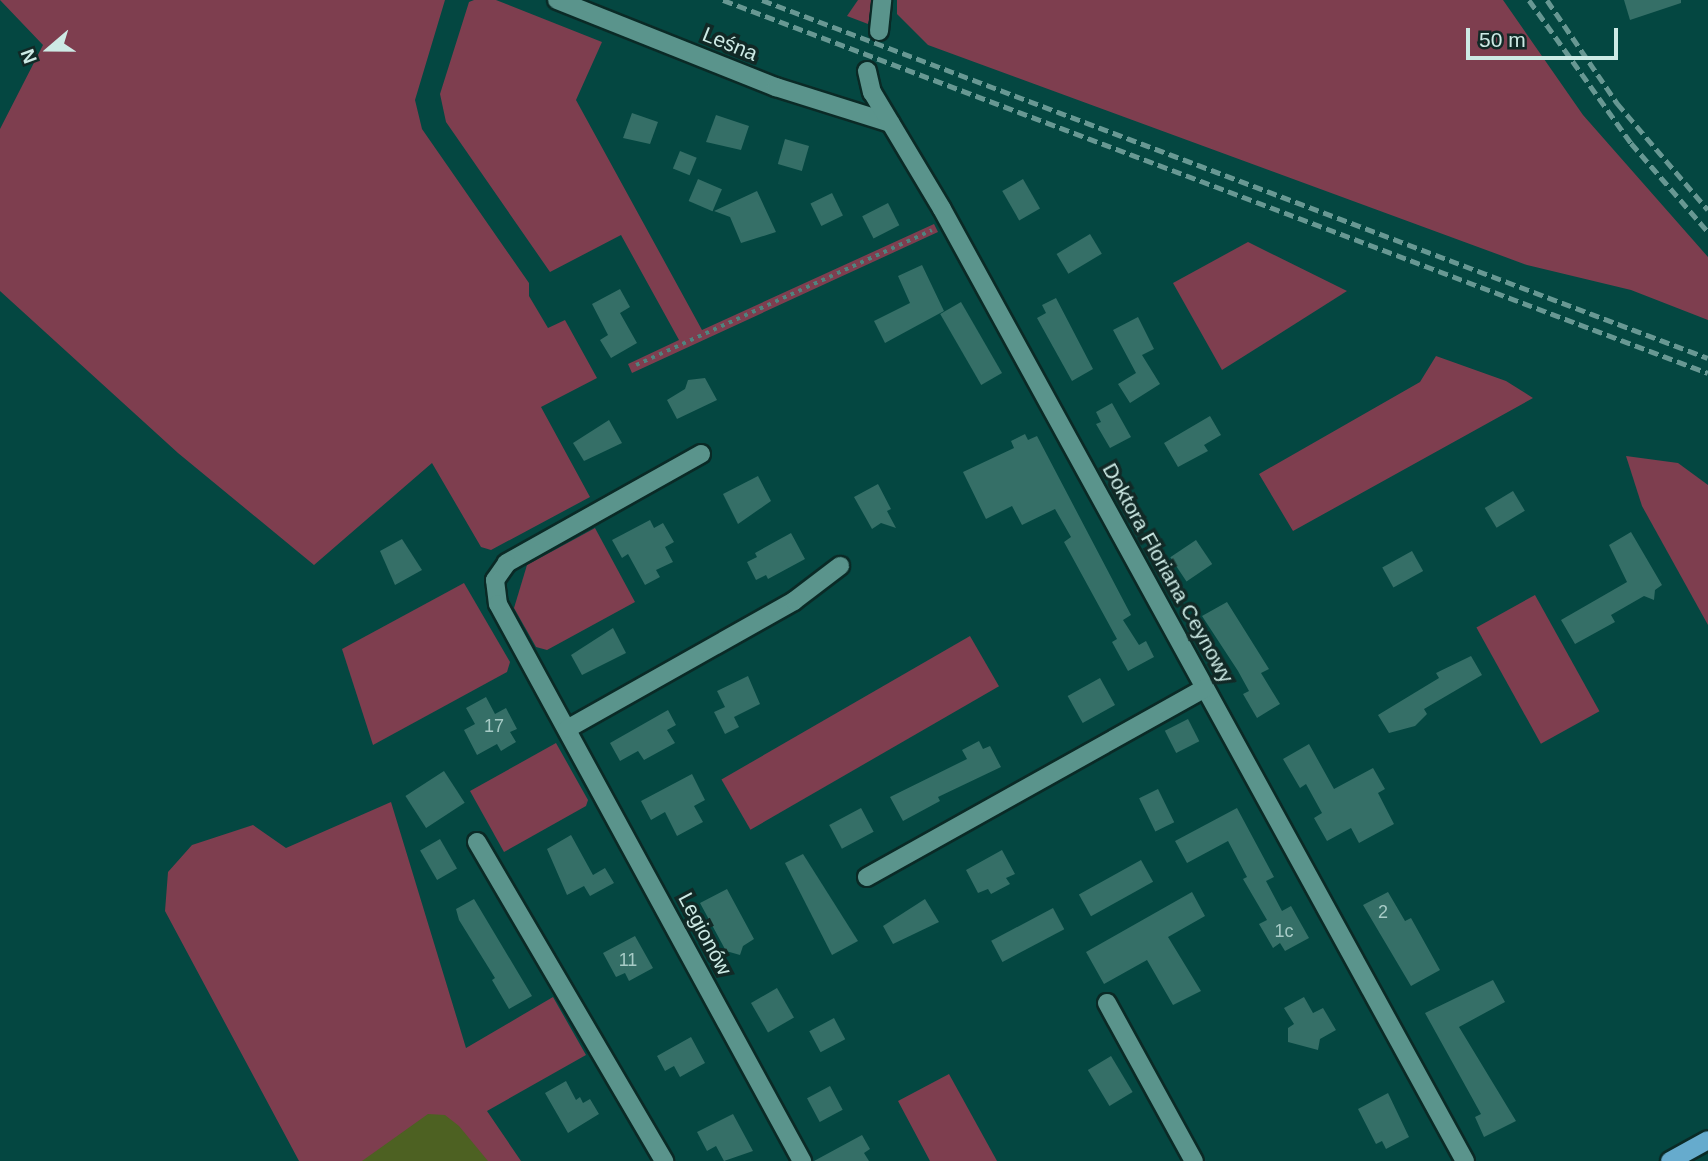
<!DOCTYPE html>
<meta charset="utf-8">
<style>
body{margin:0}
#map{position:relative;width:1708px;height:1161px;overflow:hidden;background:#044741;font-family:Arial,sans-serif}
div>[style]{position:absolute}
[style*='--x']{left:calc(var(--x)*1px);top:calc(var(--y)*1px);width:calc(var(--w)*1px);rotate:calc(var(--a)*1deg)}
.green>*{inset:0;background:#7e3e4f;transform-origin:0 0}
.water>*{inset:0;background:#4d6122}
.building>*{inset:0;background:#356f67;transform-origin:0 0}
.path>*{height:3.5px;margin-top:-1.75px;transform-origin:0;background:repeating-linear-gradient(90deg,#4f847f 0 3.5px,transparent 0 8.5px)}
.roads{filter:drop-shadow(2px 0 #0a2a26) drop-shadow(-2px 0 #0a2a26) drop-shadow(0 2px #0a2a26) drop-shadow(0 -2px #0a2a26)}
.minor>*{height:18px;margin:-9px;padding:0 9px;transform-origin:9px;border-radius:9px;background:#5a948c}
.major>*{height:18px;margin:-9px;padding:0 9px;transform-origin:9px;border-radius:9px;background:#66abcd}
.rail>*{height:5px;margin-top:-2.5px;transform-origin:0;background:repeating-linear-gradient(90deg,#689893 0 10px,transparent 0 15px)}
span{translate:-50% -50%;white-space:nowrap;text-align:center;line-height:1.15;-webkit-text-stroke:7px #112926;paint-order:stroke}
.number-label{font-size:18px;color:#a7cbc6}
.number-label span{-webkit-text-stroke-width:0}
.street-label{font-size:21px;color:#cdeae5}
.north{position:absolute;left:14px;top:14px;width:70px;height:70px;-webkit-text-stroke:5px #112926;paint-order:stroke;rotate:250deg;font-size:19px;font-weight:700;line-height:28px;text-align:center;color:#cdeae5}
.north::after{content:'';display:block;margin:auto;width:24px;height:32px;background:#cdeae5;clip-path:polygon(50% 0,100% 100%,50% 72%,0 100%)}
.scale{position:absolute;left:1466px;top:28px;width:152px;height:32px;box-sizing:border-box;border:4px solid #cdeae5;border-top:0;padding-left:9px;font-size:21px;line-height:24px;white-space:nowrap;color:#cdeae5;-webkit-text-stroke:5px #112926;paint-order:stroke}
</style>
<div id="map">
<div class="green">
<div style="clip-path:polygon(0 0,445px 0,415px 100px,422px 129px,529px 283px,529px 296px,548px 328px,565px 320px,597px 378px,541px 407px,590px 497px,491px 550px,481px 547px,432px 463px,314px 565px,178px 453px,0 291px,0 129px,43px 45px)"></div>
<div style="clip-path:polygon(474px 0,496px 0,602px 42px,576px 100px,702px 330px,934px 224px,938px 232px,632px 373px,628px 364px,679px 340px,621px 235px,550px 272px,446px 122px,440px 94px,469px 2px)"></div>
<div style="clip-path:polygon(858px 0,874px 0,868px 24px,847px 16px)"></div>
<div style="clip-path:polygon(897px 0,1503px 0,1583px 115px,1708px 257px,1708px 320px,1631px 290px,1527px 265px,928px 45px,897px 14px)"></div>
<div style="clip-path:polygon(1248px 242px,1347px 291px,1222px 370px,1173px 283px)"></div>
<div style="clip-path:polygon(1436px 356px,1506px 381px,1533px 398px,1293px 531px,1259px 474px,1420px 382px)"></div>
<div style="clip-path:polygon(1626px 456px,1678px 463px,1708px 485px,1708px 625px,1642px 506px)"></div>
<div style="clip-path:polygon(595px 528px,635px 602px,547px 650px,536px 647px,514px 608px,527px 565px)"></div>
<div style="clip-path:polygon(464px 583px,510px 662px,507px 672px,373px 745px,342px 649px)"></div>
<div style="left:1535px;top:595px;width:133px;height:67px;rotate:61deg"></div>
<div style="left:970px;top:636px;width:58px;height:287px;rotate:60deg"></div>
<div style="clip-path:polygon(556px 743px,588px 800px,586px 806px,504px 852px,470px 791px)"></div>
<div style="clip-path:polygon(391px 802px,466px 1048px,553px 997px,586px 1055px,487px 1111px,521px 1161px,299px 1161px,165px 911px,168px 872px,192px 845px,253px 825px,286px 848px)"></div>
<div style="clip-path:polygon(949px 1074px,997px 1161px,930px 1161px,898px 1101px)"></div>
</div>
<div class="water">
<div style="clip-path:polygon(428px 1114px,445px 1115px,459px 1126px,488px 1161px,362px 1161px)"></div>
</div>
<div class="building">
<div style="clip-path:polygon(1624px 0,1681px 0,1681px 3px,1630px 20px)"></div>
<div style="clip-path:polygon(632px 113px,658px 122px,650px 144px,623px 138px)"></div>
<div style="clip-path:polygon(716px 115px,749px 126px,741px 150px,706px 142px)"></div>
<div style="left:785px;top:139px;width:25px;height:26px;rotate:16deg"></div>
<div style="left:680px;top:151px;width:18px;height:19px;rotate:22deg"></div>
<div style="left:698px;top:179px;width:26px;height:24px;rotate:23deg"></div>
<div style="left:1023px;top:179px;width:34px;height:24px;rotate:60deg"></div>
<div style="clip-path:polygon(757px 191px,776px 232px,741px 243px,730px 217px,714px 211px)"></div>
<div style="left:832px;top:193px;width:25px;height:24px;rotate:64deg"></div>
<div style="left:888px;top:203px;width:25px;height:29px;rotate:63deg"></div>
<div style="left:1090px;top:234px;width:23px;height:39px;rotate:59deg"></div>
<div style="clip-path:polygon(922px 265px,944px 311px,885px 343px,874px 321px,910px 303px,898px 276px)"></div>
<div style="clip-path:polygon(620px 289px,630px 307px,620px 313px,637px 343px,611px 358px,600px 340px,608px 335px,592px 304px)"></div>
<div style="clip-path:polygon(1056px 298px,1093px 369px,1072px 381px,1037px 318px,1046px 313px,1042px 305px)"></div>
<div style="left:961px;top:302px;width:82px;height:24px;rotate:60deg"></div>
<div style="clip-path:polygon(1138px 317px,1154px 349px,1142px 355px,1160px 384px,1130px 403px,1118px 384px,1136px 373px,1113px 330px)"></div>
<div style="clip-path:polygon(705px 378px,717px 400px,677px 419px,667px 400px,685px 389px,688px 380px)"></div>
<div style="clip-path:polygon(1112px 403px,1131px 437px,1110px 448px,1096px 424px,1101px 422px,1096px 412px)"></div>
<div style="clip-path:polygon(1210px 416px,1221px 435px,1204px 445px,1208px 451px,1178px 467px,1164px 443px)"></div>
<div style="clip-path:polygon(609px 420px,622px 443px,584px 461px,573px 443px)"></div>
<div style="clip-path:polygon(1025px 434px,1028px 440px,1037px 436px,1131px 615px,1123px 620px,1139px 645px,1146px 641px,1154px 657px,1128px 671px,1112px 642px,1117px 639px,1064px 542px,1071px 537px,1055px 509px,1022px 525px,1012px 506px,986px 519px,963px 472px,1014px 448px,1011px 441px)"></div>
<div style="clip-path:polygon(758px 476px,771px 501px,738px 524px,723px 494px)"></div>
<div style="clip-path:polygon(878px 484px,891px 509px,887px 511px,896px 528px,881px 523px,872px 529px,854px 497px)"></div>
<div style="left:1513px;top:491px;width:23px;height:33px;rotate:59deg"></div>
<div style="clip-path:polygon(650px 520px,654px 528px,663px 523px,674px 542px,665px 547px,673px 562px,656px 570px,660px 577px,645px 585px,628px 554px,622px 558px,612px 540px)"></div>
<div style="clip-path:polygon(1631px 532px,1662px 585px,1655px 590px,1654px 600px,1644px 596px,1611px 615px,1615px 622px,1575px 644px,1561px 620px,1627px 582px,1609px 545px)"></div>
<div style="clip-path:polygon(791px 533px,805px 559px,768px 579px,766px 575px,756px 580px,747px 562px,757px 557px,755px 553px)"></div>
<div style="clip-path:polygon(402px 539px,422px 570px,395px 585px,380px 551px)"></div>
<div style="left:1196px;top:540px;width:29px;height:31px;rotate:56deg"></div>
<div style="left:1412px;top:551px;width:23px;height:34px;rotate:61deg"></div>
<div style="clip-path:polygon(1227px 602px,1269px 669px,1261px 673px,1280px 704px,1257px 718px,1243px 694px,1249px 691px,1238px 671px,1202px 616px)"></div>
<div style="clip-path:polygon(613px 628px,626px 653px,582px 675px,571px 655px)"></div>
<div style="clip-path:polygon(1471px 656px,1482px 675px,1424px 709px,1427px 714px,1415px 726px,1389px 733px,1378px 715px,1439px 678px,1436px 673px)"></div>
<div style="clip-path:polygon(748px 676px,760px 704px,734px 717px,739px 727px,725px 734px,714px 712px,725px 707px,717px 691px)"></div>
<div style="left:1100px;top:678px;width:31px;height:37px;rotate:61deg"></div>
<div style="clip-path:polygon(486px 697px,495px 714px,506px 708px,517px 729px,510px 732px,516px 742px,501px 751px,497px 744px,477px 755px,464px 730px,475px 724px,466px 708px)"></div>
<div style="clip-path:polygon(668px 710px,676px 725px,667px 730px,675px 743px,644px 760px,638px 751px,620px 761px,610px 743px)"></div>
<div style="left:1188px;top:719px;width:25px;height:26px;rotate:63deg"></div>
<div style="clip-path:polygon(979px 741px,983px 749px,990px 746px,1001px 767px,938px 797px,940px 801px,903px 821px,890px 797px,967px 759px,962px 750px)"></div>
<div style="clip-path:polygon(1309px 744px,1334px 789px,1373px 768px,1385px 789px,1378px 793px,1394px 824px,1359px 843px,1351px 828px,1327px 841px,1314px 818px,1322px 813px,1306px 784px,1300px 788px,1283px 759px)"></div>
<div style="left:444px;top:771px;width:38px;height:46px;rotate:57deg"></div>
<div style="clip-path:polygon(692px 774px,705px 800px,694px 806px,703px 822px,677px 836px,665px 812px,651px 820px,641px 801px)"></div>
<div style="left:1158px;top:789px;width:37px;height:21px;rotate:64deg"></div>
<div style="left:861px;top:808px;width:27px;height:36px;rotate:62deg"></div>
<div style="clip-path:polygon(1237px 808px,1274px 877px,1266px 881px,1282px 911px,1291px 906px,1309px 938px,1285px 951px,1280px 943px,1273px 948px,1259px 924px,1267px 920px,1243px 879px,1247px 877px,1228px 841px,1187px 863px,1175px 841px)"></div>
<div style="clip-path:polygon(571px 835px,593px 875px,605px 868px,614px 883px,590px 896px,584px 886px,567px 895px,547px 849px)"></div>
<div style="left:440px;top:839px;width:34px;height:23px;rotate:60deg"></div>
<div style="clip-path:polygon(1002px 850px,1015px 874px,1006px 878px,1010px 884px,991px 894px,988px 889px,978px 893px,966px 870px)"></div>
<div style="clip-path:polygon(803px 854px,858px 941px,832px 955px,785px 863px)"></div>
<div style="left:1141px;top:860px;width:25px;height:71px;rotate:61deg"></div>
<div style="clip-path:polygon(727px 889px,754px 939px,743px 946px,740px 955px,726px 951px,700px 903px)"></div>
<div style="clip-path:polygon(1192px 892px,1205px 916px,1168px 937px,1201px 991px,1173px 1005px,1147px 960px,1104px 984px,1086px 952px)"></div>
<div style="clip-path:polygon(1388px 892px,1405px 921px,1411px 918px,1440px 970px,1411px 986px,1363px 905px)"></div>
<div style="clip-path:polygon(474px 899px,532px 996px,509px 1009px,492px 980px,495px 978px,459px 920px,456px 909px)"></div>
<div style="clip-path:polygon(925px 899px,939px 922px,893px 944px,883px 926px)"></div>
<div style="left:1053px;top:908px;width:24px;height:70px;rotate:62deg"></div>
<div style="clip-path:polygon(635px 936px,653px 968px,629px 981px,625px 973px,616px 977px,603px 953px)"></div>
<div style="clip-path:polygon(1493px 980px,1505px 1002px,1459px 1027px,1516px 1121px,1484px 1137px,1475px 1117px,1481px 1114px,1425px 1013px)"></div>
<div style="left:777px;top:988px;width:34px;height:30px;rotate:60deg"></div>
<div style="clip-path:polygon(1304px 997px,1313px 1013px,1323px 1008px,1336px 1030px,1320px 1039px,1318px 1050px,1288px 1042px,1288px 1028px,1294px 1024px,1284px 1008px)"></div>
<div style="left:834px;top:1018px;width:24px;height:28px;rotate:62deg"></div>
<div style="clip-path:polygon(691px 1037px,705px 1063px,680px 1077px,674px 1066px,665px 1071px,657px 1056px)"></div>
<div style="left:1111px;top:1056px;width:42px;height:27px;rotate:59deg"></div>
<div style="clip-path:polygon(566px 1081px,576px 1100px,580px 1097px,583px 1103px,590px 1099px,599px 1114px,568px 1133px,545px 1093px)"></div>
<div style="left:830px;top:1086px;width:27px;height:26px;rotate:62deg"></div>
<div style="clip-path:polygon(1388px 1093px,1409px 1137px,1386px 1149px,1382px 1141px,1376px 1144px,1358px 1109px)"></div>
<div style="clip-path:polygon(733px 1114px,753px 1151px,724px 1161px,716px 1146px,707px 1151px,697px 1132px)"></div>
<div style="clip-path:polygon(862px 1135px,870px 1149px,864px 1153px,869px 1161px,814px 1161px)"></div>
</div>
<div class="path">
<div style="--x:636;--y:365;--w:325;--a:-24.5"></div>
</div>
<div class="roads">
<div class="minor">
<div style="--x:557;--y:0;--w:236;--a:21.7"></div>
<div style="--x:776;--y:87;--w:120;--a:17.5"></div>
<div style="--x:879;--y:31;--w:31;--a:-84"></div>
<div style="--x:867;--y:71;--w:22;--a:77"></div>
<div style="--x:872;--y:92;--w:136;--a:59.1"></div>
<div style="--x:942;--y:209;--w:1086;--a:61.22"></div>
<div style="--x:701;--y:454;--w:223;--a:150.7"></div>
<div style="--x:507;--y:563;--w:21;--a:125"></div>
<div style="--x:495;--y:580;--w:24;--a:83"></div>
<div style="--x:498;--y:604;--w:635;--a:61.38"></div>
<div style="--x:567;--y:729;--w:261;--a:-29.4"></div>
<div style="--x:794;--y:601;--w:58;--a:-37.3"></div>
<div style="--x:477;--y:842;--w:370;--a:59.6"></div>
<div style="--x:867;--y:877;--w:387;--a:-29.2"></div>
<div style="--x:1107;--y:1003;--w:180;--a:61.2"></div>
</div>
<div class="major">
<div style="--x:1670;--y:1161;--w:43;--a:-28.9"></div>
</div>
</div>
<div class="rail">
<div style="--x:723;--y:0;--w:1053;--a:20.74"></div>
<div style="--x:762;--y:0;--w:1011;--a:20.73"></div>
<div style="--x:1529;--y:0;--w:176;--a:54.5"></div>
<div style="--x:1631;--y:143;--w:118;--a:49.1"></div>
<div style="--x:1547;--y:0;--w:125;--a:55.8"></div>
<div style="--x:1617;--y:103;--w:140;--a:49.6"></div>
</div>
<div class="number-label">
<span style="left:494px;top:726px">17</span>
<span style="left:1383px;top:912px">2</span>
<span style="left:1284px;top:931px">1c</span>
<span style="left:628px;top:960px">11</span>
</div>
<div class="street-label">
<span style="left:730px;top:44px;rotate:22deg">Leśna</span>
<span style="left:1168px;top:573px;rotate:61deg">Doktora Floriana Ceynowy</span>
<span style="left:705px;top:934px;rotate:62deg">Legionów</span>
</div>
<div class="north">N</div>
<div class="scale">50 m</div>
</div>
